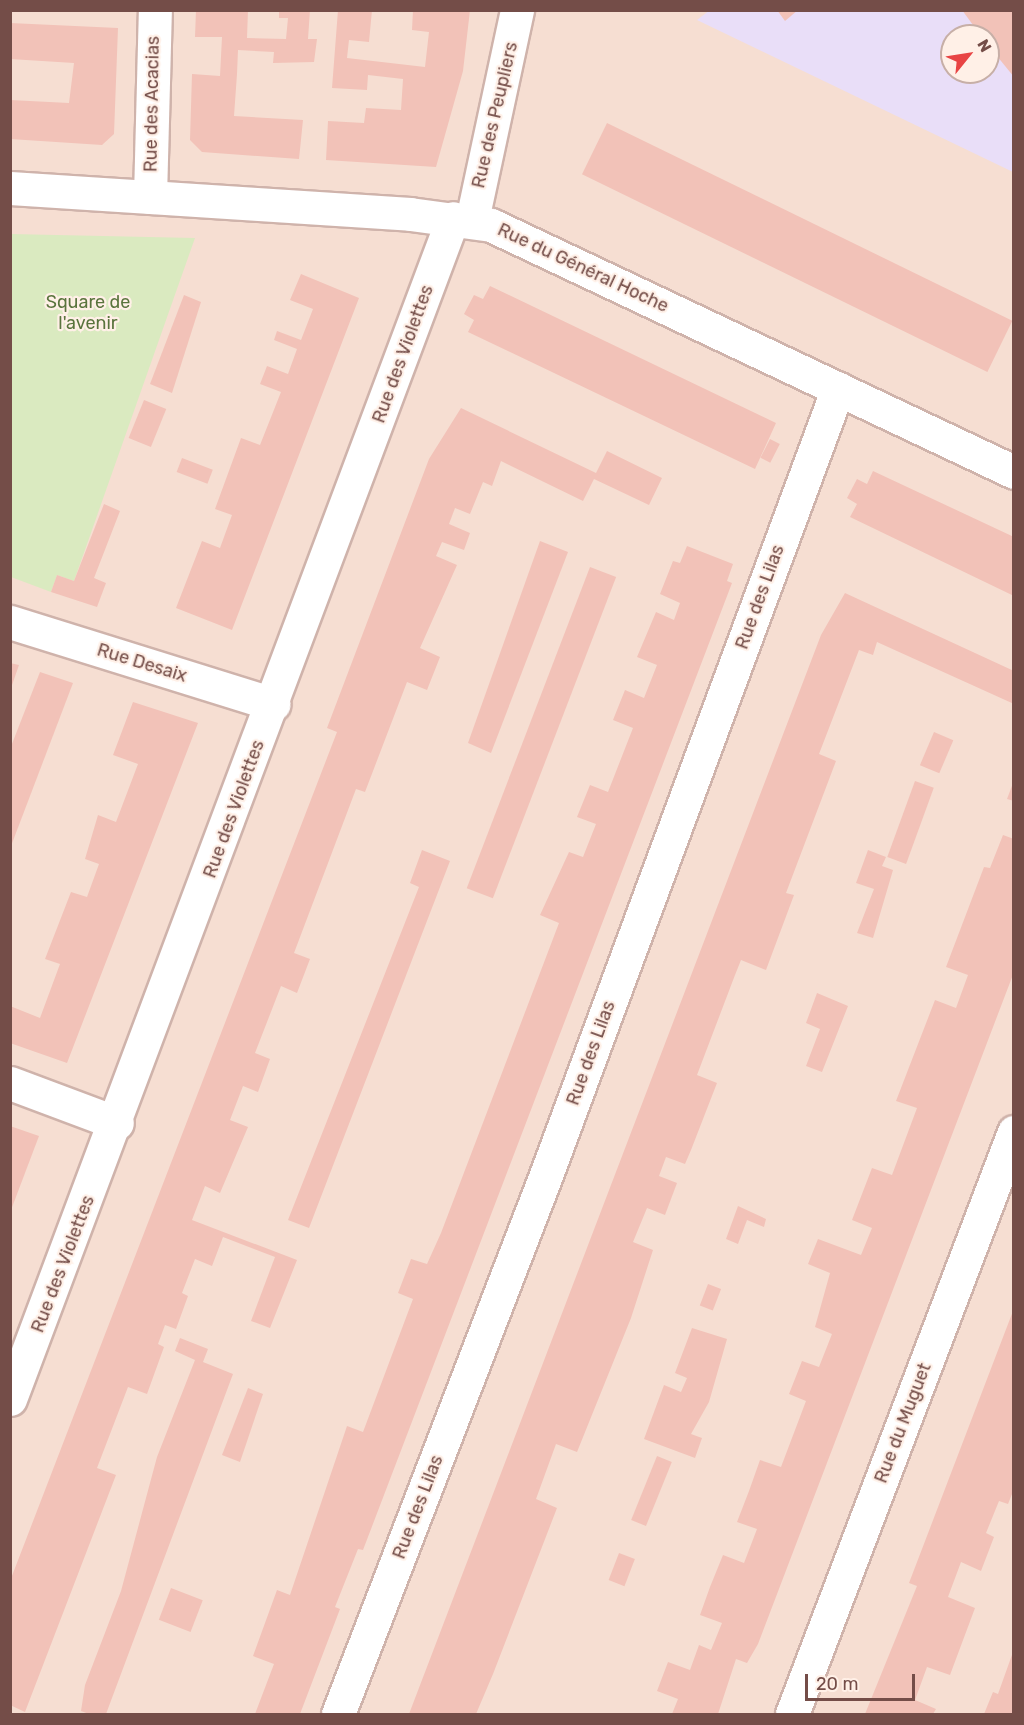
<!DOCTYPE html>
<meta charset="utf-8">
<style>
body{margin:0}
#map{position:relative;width:1024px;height:1725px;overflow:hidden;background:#fcece1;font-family:Rubik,sans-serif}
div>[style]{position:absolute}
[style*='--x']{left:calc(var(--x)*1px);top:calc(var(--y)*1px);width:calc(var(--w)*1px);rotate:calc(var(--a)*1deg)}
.residential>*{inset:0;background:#f6ded2}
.education>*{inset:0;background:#e9def8}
.green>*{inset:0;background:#daeac0}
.building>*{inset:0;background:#f2c2b8;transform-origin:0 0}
.roads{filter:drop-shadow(2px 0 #cfb3ab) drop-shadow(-2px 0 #cfb3ab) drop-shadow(0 2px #cfb3ab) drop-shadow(0 -2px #cfb3ab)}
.minor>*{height:33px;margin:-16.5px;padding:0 16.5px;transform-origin:16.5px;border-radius:16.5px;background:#fff}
span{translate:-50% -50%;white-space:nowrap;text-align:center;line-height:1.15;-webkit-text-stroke:4.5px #fff0e7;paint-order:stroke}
.street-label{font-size:18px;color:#744d48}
.park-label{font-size:18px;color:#5a743d}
.frame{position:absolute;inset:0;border:12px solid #744d48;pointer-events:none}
.north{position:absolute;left:940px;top:24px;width:60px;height:60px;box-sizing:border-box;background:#fff0e7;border:2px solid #c7afa7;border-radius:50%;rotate:60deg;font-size:16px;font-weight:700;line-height:24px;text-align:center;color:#744d48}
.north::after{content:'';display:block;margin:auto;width:21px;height:27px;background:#e84444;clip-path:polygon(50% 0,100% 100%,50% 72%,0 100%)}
.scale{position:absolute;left:805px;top:1674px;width:110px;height:27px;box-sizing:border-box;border:3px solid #744d48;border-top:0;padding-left:8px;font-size:18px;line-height:21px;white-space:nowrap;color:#744d48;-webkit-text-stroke:4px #fff0e7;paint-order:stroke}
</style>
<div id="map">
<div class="residential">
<div style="clip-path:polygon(evenodd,11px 11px,1013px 11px,1013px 1714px,11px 1714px,11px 11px,952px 36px,988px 36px,988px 72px,952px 72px,952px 36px)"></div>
</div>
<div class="education">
<div style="clip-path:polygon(evenodd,710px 10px,1013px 11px,1013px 172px,697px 20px,710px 10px,952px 36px,988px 36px,988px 72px,952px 72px,952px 36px)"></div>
</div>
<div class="green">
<div style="clip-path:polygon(11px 234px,195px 238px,74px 581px,57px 575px,51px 592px,11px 577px)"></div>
</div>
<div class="building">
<div style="clip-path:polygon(196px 10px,248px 10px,247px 38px,286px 39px,288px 18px,279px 18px,279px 10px,310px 10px,308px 39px,317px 39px,314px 62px,273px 63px,274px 52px,238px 50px,237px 74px,234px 116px,303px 120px,299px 159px,202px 152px,190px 140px,192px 74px,220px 76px,222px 37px,195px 37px)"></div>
<div style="clip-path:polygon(338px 10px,372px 10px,369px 42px,349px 40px,347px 58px,425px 67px,429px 32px,412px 30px,413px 10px,470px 10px,463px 71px,436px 167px,326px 160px,328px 121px,364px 123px,366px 108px,401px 110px,403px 79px,368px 75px,367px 90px,332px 88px)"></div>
<div style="clip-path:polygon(777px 10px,798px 10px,785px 21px)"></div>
<div style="clip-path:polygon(962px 10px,1014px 10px,1014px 77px,988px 45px,988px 36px,981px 36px)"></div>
<div style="clip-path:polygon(10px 23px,118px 28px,114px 134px,102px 145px,10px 139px,10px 100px,69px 103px,74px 63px,10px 59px)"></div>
<div style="left:607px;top:123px;width:451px;height:57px;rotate:26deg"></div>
<div style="clip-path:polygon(301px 274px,359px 298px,232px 630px,176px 608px,202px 541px,220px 548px,232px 515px,215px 509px,241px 438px,260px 445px,281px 392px,260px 384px,267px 366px,288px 374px,297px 349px,274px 340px,277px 331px,301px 340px,313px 309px,290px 300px)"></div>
<div style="clip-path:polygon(490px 286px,776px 423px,755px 469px,468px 332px,474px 320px,464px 314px,474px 295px,483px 299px)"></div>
<div style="clip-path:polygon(184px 295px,201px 302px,172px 393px,150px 384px)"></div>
<div style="left:144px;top:400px;width:24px;height:41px;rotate:22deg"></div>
<div style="clip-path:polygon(461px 408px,596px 473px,607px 451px,662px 478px,649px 505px,594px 479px,583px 501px,501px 461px,492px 486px,483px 482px,470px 514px,455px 508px,449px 524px,470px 533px,464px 550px,442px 542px,436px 556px,457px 565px,420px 648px,440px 657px,427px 690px,407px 682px,365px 792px,356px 789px,294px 953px,310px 959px,297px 993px,281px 986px,255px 1053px,270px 1059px,258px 1092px,243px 1086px,230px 1120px,248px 1127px,220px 1193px,205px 1186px,192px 1220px,297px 1260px,270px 1328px,251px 1321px,275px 1257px,223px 1237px,212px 1266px,195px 1259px,182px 1293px,188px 1296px,176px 1329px,165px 1325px,158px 1344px,164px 1347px,147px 1394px,128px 1387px,97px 1468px,116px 1475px,25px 1712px,10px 1705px,10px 1581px,337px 732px,327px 728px,429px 459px)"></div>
<div style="left:770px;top:439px;width:11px;height:21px;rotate:27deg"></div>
<div style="left:182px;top:458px;width:33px;height:15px;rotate:21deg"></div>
<div style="clip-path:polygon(873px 471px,1014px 537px,1014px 596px,850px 517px,857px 504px,847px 498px,857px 479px,867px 484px)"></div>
<div style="clip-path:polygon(104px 504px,120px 511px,94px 578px,106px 583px,97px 607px,51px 592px,57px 575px,74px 581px)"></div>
<div style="clip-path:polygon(540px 541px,568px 552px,491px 753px,468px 743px)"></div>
<div style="clip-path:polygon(687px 546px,733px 564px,727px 581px,732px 583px,363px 1550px,358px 1549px,335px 1607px,340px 1609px,300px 1714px,255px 1714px,274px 1664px,253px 1656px,277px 1590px,290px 1595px,347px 1426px,363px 1432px,413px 1299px,398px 1293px,411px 1259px,427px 1264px,441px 1233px,559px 923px,540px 915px,569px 852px,583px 857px,596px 824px,577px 817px,590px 785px,608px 792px,633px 728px,613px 720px,625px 690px,644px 698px,657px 665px,637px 657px,656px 612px,674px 620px,680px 603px,660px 594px,673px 561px,680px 563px)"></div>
<div style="left:590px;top:567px;width:28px;height:344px;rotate:21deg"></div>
<div style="clip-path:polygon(845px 593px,1014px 671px,1014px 704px,877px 642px,873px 655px,859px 650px,819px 754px,836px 761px,786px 893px,794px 895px,766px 970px,741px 960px,735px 975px,697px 1075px,717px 1083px,691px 1150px,685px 1164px,666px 1157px,659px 1176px,677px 1183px,665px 1215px,647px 1208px,633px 1242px,653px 1250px,631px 1318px,577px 1452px,556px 1444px,536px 1499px,557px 1508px,493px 1674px,476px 1714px,409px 1714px,821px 635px)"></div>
<div style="clip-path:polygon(10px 663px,19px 665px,11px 688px,10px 687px)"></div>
<div style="clip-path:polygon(40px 672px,73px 683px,11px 846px,10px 749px)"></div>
<div style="clip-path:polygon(133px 702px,198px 723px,67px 1063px,10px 1043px,10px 1006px,40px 1018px,60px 964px,45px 959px,71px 892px,87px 897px,99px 864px,85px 859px,98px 815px,116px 822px,138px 764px,113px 755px)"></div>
<div style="left:934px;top:732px;width:21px;height:36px;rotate:23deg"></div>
<div style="left:915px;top:781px;width:20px;height:81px;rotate:20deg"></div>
<div style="clip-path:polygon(1013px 783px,1014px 783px,1014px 801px,1007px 799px)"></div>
<div style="clip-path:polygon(1003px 835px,1014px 839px,1014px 972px,758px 1644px,747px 1663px,736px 1659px,718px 1714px,672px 1714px,678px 1699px,657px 1691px,668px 1662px,690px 1670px,699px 1645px,711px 1650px,722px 1623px,700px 1615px,710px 1587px,723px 1555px,744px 1563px,757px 1529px,737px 1522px,749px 1491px,760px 1460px,781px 1467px,806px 1401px,789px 1394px,802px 1361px,819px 1367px,832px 1334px,815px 1327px,830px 1273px,808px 1264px,818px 1239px,861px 1255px,872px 1228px,852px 1220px,872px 1168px,892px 1175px,917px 1108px,896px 1101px,935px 1000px,956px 1008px,968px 975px,946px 967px,984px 867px,990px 868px)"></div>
<div style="clip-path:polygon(422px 850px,450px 861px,309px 1228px,288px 1220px,419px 887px,410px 883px)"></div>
<div style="clip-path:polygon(868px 850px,886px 857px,882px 866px,893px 870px,873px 938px,857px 933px,874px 889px,856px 883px)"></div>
<div style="clip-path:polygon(817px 993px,848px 1006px,822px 1072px,806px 1066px,820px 1029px,806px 1023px)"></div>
<div style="clip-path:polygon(10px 1126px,39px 1136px,11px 1210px,10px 1210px)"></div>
<div style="clip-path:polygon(738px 1206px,766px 1219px,764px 1227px,747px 1220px,738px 1244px,726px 1239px)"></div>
<div style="left:708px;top:1284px;width:14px;height:23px;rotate:21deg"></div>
<div style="clip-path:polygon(1013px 1311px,1014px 1489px,1008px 1504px,999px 1501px,986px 1533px,994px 1537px,981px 1571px,961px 1562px,948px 1597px,975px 1608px,950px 1675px,927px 1667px,915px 1700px,936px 1709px,933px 1714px,865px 1714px,917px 1586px,909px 1583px)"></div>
<div style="clip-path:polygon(692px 1328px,727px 1339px,709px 1402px,691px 1434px,702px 1438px,695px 1458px,644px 1439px,664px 1385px,681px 1392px,687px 1378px,675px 1373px)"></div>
<div style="clip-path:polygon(180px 1338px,208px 1349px,203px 1362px,233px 1374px,106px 1714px,89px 1714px,81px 1711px,85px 1685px,121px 1591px,157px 1457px,195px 1360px,175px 1351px)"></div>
<div style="clip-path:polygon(248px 1388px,263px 1394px,240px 1462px,222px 1455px)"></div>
<div style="left:657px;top:1456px;width:16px;height:69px;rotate:22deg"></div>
<div style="left:619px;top:1553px;width:17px;height:29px;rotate:21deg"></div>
<div style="left:171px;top:1588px;width:34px;height:34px;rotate:21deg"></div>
<div style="clip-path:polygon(1013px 1652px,1014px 1714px,984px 1714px,993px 1692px,998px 1694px)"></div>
</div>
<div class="roads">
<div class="minor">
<div style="--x:10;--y:188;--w:401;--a:3.7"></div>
<div style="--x:410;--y:214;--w:82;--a:7.7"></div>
<div style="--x:491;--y:225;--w:578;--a:25.28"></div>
<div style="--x:150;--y:197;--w:187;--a:-88.5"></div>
<div style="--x:472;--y:220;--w:215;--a:-77.9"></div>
<div style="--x:10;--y:622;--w:276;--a:17.3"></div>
<div style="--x:10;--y:1083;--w:114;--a:20.5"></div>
<div style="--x:10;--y:1399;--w:1261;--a:-69.44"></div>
<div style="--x:338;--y:1714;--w:578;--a:-68.9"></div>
<div style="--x:546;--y:1175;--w:839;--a:-69.64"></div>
<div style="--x:792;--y:1714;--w:623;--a:-69.12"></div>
</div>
</div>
<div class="street-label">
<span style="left:152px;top:104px;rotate:-89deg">Rue des Acacias</span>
<span style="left:495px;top:115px;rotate:-77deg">Rue des Peupliers</span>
<span style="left:583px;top:268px;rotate:25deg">Rue du Général Hoche</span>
<span style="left:403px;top:354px;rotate:-70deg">Rue des Violettes</span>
<span style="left:760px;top:597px;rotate:-70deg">Rue des Lilas</span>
<span style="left:142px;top:663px;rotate:17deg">Rue Desaix</span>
<span style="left:234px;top:809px;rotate:-70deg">Rue des Violettes</span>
<span style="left:591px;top:1053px;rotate:-70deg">Rue des Lilas</span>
<span style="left:63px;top:1264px;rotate:-69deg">Rue des Violettes</span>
<span style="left:903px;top:1423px;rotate:-69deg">Rue du Muguet</span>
<span style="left:418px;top:1507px;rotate:-69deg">Rue des Lilas</span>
</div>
<div class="park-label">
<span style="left:88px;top:313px">Square de<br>l'avenir</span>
</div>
<div class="frame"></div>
<div class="north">N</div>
<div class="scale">20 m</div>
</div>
